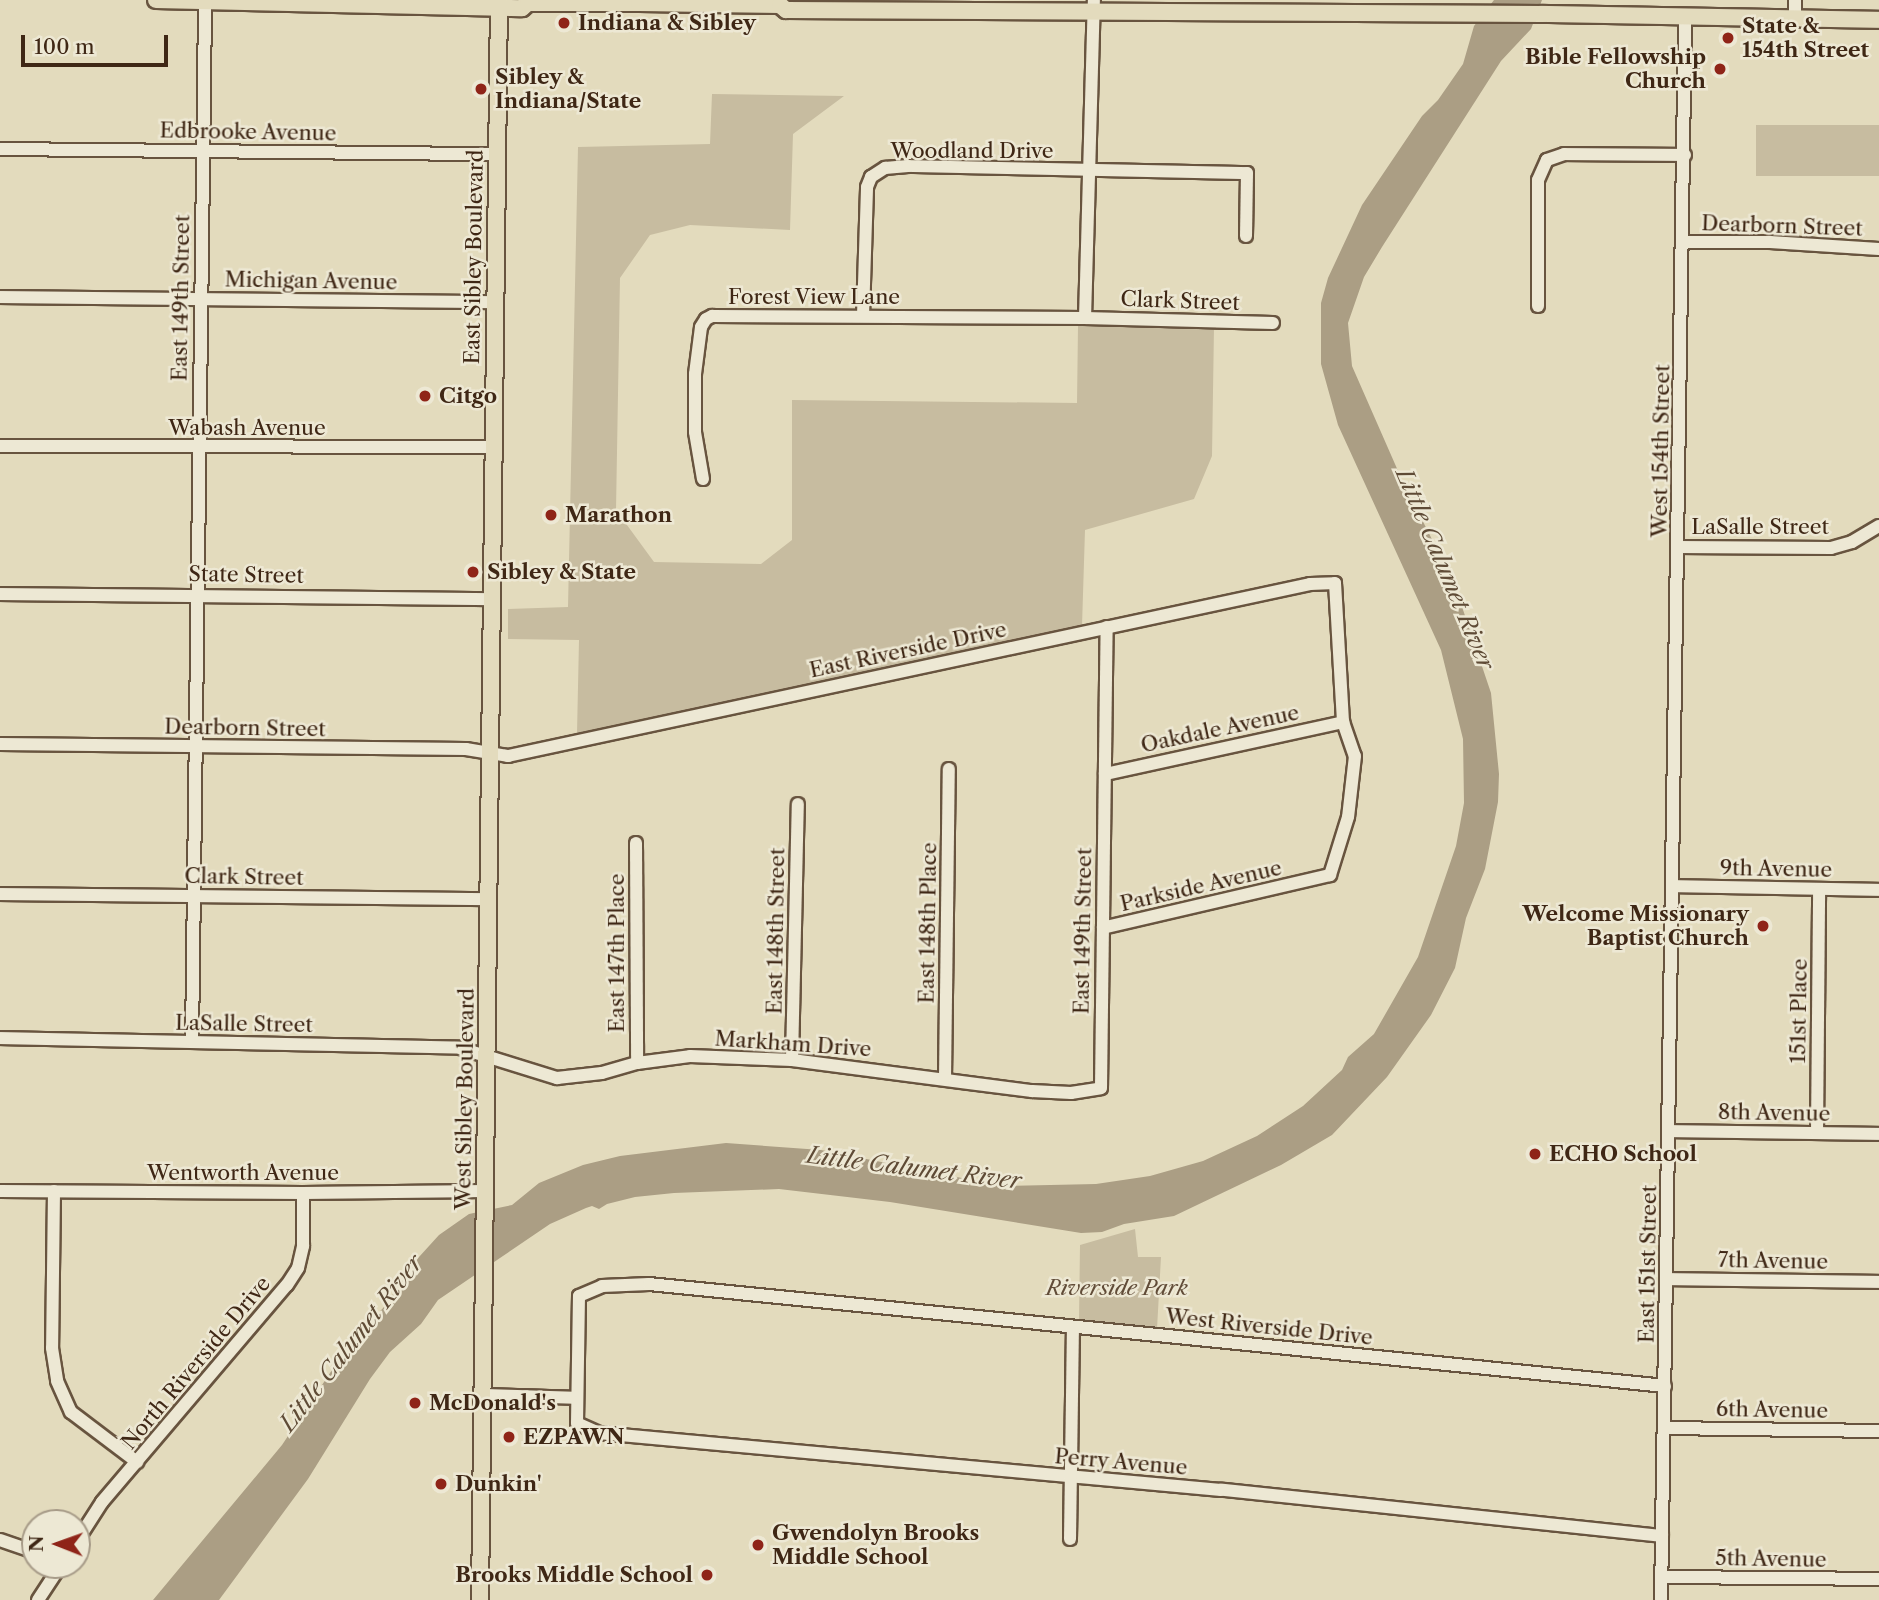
<!DOCTYPE html>
<style>
body{margin:0}
#map{position:relative;width:1879px;height:1600px;overflow:hidden;background:#e3dbbd;font-family:"Libre Caslon Text",serif}
div>[style]{position:absolute}
[style*='--x']{left:calc(var(--x)*1px);top:calc(var(--y)*1px);width:calc(var(--w)*1px);rotate:calc(var(--a)*1deg)}
.green>*{inset:0;background:#c7bca0;transform-origin:0 0}
.water>*{inset:0;background:#ab9e84}
.roads{filter:drop-shadow(2px 0 #68543f) drop-shadow(-2px 0 #68543f) drop-shadow(0 2px #68543f) drop-shadow(0 -2px #68543f)}
.minor>*{height:12px;margin:-6px;padding:0 6px;transform-origin:6px;border-radius:6px;background:#ede8d4}
.major>*{height:16px;margin:-8px;padding:0 8px;transform-origin:8px;border-radius:8px;background:#e3dbbd}
.dots>*{width:19px;height:19px;translate:-50% -50%;box-sizing:border-box;border:4px solid #ede8d4;border-radius:50%}
span{translate:-50% -50%;white-space:nowrap;text-align:center;line-height:1.15;-webkit-text-stroke:5px #ede8d4;paint-order:stroke}
.poi-label{font-size:21px;color:#3f2715;font-weight:700}
.left{translate:0 -50%;text-align:left}
.right{translate:-100% -50%;text-align:right}
.street-label{font-size:21px;color:#3f2715}
.park-label{font-size:21px;color:#614c38;font-style:italic}
.water-label{font-size:23px;color:#5f4b36;font-style:italic}
.north{position:absolute;left:21px;top:1509px;width:70px;height:70px;box-sizing:border-box;background:#ede8d4;border:2px solid #a79b88;border-radius:50%;rotate:271deg;font-size:19px;font-weight:700;line-height:28px;text-align:center;color:#3f2715}
.north::after{content:'';display:block;margin:auto;width:24px;height:32px;background:#8f2418;clip-path:polygon(50% 0,100% 100%,50% 72%,0 100%)}
.scale{position:absolute;left:21px;top:35px;width:147px;height:32px;box-sizing:border-box;border:4px solid #3f2715;border-top:0;padding-left:9px;font-size:21px;line-height:24px;white-space:nowrap;color:#3f2715;-webkit-text-stroke:5px #ede8d4;paint-order:stroke}
</style>
<div id="map">
<div class="green">
<div style="clip-path:polygon(712px 94px,844px 96px,793px 134px,790px 230px,690px 225px,650px 235px,620px 278px,616px 510px,654px 562px,761px 564px,792px 540px,792px 400px,1077px 403px,1078px 326px,1214px 327px,1212px 456px,1194px 499px,1085px 530px,1082px 626px,577px 733px,579px 640px,508px 639px,508px 609px,568px 607px,578px 147px,710px 144px)"></div>
<div style="left:1756px;top:125px;width:123px;height:51px"></div>
<div style="clip-path:polygon(1135px 1229px,1138px 1257px,1161px 1257px,1157px 1329px,1079px 1321px,1080px 1245px)"></div>
</div>
<div class="water">
<div style="clip-path:polygon(1494px 0,1542px 0,1531px 29px,1501px 61px,1382px 247px,1364px 277px,1348px 323px,1352px 366px,1402px 480px,1454px 583px,1491px 693px,1499px 774px,1498px 802px,1485px 869px,1466px 918px,1455px 968px,1431px 1015px,1387px 1077px,1332px 1135px,1281px 1165px,1174px 1216px,1124px 1224px,1102px 1232px,1081px 1233px,890px 1202px,779px 1189px,674px 1193px,635px 1197px,607px 1204px,599px 1209px,592px 1206px,586px 1208px,550px 1224px,438px 1300px,421px 1324px,390px 1352px,370px 1379px,308px 1479px,219px 1600px,153px 1600px,282px 1445px,348px 1346px,384px 1307px,419px 1257px,439px 1235px,469px 1214px,512px 1205px,539px 1183px,583px 1165px,620px 1156px,726px 1143px,821px 1150px,1002px 1186px,1096px 1184px,1150px 1176px,1203px 1161px,1257px 1136px,1303px 1106px,1342px 1070px,1348px 1057px,1374px 1034px,1418px 957px,1456px 846px,1464px 803px,1463px 739px,1441px 650px,1338px 425px,1321px 364px,1321px 303px,1328px 278px,1362px 205px,1422px 116px,1438px 100px,1463px 64px,1474px 26px)"></div>
</div>
<div class="roads">
<div class="minor">
<div style="--x:1795;--y:18;--w:18;--a:-90"></div>
<div style="--x:0;--y:149;--w:497;--a:0.6"></div>
<div style="--x:1683;--y:242;--w:87;--a:0"></div>
<div style="--x:1770;--y:242;--w:109;--a:3.7"></div>
<div style="--x:0;--y:297;--w:495;--a:0.6"></div>
<div style="--x:1538;--y:306;--w:126;--a:-90"></div>
<div style="--x:1538;--y:180;--w:22;--a:-66"></div>
<div style="--x:1547;--y:160;--w:18;--a:-19"></div>
<div style="--x:1564;--y:154;--w:121;--a:0.5"></div>
<div style="--x:863;--y:316;--w:129;--a:-88.2"></div>
<div style="--x:867;--y:187;--w:11;--a:-68"></div>
<div style="--x:871;--y:177;--w:17;--a:-33"></div>
<div style="--x:885;--y:168;--w:23;--a:-5"></div>
<div style="--x:908;--y:166;--w:339;--a:1.2"></div>
<div style="--x:1247;--y:173;--w:63;--a:90.9"></div>
<div style="--x:1085;--y:318;--w:318;--a:-88.4"></div>
<div style="--x:0;--y:446;--w:493;--a:0.1"></div>
<div style="--x:703;--y:479;--w:48;--a:-99.7"></div>
<div style="--x:695;--y:432;--w:58;--a:-90"></div>
<div style="--x:695;--y:374;--w:47;--a:-82.7"></div>
<div style="--x:701;--y:327;--w:9;--a:-58"></div>
<div style="--x:706;--y:319;--w:7;--a:-27"></div>
<div style="--x:712;--y:316;--w:373;--a:0.3"></div>
<div style="--x:1085;--y:318;--w:188;--a:1.5"></div>
<div style="--x:1678;--y:547;--w:153;--a:0.4"></div>
<div style="--x:1831;--y:548;--w:22;--a:-16"></div>
<div style="--x:1852;--y:542;--w:31;--a:-31"></div>
<div style="--x:0;--y:594;--w:492;--a:0.6"></div>
<div style="--x:0;--y:744;--w:466;--a:0.6"></div>
<div style="--x:466;--y:749;--w:43;--a:9.5"></div>
<div style="--x:508;--y:756;--w:820;--a:-12.1"></div>
<div style="--x:1310;--y:584;--w:25;--a:-2"></div>
<div style="--x:1335;--y:583;--w:139;--a:86.7"></div>
<div style="--x:1343;--y:722;--w:36;--a:71"></div>
<div style="--x:1355;--y:756;--w:61;--a:96.5"></div>
<div style="--x:1348;--y:817;--w:61;--a:107.2"></div>
<div style="--x:1330;--y:875;--w:233;--a:166.9"></div>
<div style="--x:1105;--y:774;--w:244;--a:-12.3"></div>
<div style="--x:636;--y:843;--w:220;--a:89.7"></div>
<div style="--x:1673;--y:886;--w:206;--a:1.1"></div>
<div style="--x:0;--y:894;--w:488;--a:0.6"></div>
<div style="--x:0;--y:1038;--w:460;--a:1.2"></div>
<div style="--x:460;--y:1048;--w:102;--a:17.2"></div>
<div style="--x:557;--y:1078;--w:45;--a:-6.3"></div>
<div style="--x:602;--y:1073;--w:36;--a:-16"></div>
<div style="--x:637;--y:1063;--w:53;--a:-7.5"></div>
<div style="--x:690;--y:1056;--w:102;--a:2.2"></div>
<div style="--x:792;--y:1060;--w:242;--a:7.4"></div>
<div style="--x:1032;--y:1091;--w:39;--a:3"></div>
<div style="--x:1071;--y:1093;--w:30;--a:-9"></div>
<div style="--x:1101;--y:1088;--w:461;--a:-89.3"></div>
<div style="--x:192;--y:1041;--w:1041;--a:-89.28"></div>
<div style="--x:792;--y:1060;--w:256;--a:-88.7"></div>
<div style="--x:945;--y:1078;--w:309;--a:-89.3"></div>
<div style="--x:1669;--y:1131;--w:210;--a:0.8"></div>
<div style="--x:1817;--y:1133;--w:244;--a:-89.5"></div>
<div style="--x:0;--y:1191;--w:303;--a:0.4"></div>
<div style="--x:303;--y:1193;--w:182;--a:-0.6"></div>
<div style="--x:54;--y:1191;--w:157;--a:90.7"></div>
<div style="--x:52;--y:1348;--w:33;--a:81"></div>
<div style="--x:57;--y:1381;--w:34;--a:66"></div>
<div style="--x:71;--y:1412;--w:83;--a:37.1"></div>
<div style="--x:1667;--y:1279;--w:212;--a:0.8"></div>
<div style="--x:483;--y:1395;--w:93;--a:1.8"></div>
<div style="--x:1664;--y:1428;--w:215;--a:0.8"></div>
<div style="--x:1662;--y:1536;--w:443;--a:-174"></div>
<div style="--x:1221;--y:1490;--w:625;--a:-174.76"></div>
<div style="--x:599;--y:1433;--w:24;--a:-156"></div>
<div style="--x:577;--y:1423;--w:127;--a:-89.1"></div>
<div style="--x:579;--y:1296;--w:25;--a:-23"></div>
<div style="--x:602;--y:1286;--w:47;--a:-2.4"></div>
<div style="--x:649;--y:1284;--w:1021;--a:5.73"></div>
<div style="--x:1070;--y:1539;--w:212;--a:-89.2"></div>
<div style="--x:0;--y:1540;--w:37;--a:19"></div>
<div style="--x:77;--y:1541;--w:46;--a:-57.3"></div>
<div style="--x:102;--y:1502;--w:285;--a:-49.6"></div>
<div style="--x:287;--y:1285;--w:20;--a:-57"></div>
<div style="--x:298;--y:1268;--w:23;--a:-77"></div>
<div style="--x:303;--y:1246;--w:53;--a:-90"></div>
<div style="--x:1662;--y:1577;--w:217;--a:0.5"></div>
<div style="--x:38;--y:1600;--w:42;--a:-56.7"></div>
<div style="--x:1661;--y:1600;--w:1583;--a:-89.13"></div>
</div>
<div class="major">
<div style="--x:156;--y:0;--w:366;--a:1.3"></div>
<div style="--x:522;--y:8;--w:8;--a:-40"></div>
<div style="--x:528;--y:3;--w:111;--a:0"></div>
<div style="--x:639;--y:3;--w:141;--a:0.8"></div>
<div style="--x:780;--y:5;--w:8;--a:40"></div>
<div style="--x:786;--y:10;--w:757;--a:0.3"></div>
<div style="--x:1543;--y:14;--w:336;--a:1"></div>
<div style="--x:480;--y:1600;--w:1600;--a:-89.32"></div>
</div>
</div>
<div class="dots">
<div style="left:564px;top:23px;background:#8f2418"></div>
<div style="left:1728px;top:38px;background:#8f2418"></div>
<div style="left:1720px;top:69px;background:#8f2418"></div>
<div style="left:481px;top:89px;background:#8f2418"></div>
<div style="left:425px;top:396px;background:#8f2418"></div>
<div style="left:551px;top:515px;background:#8f2418"></div>
<div style="left:473px;top:572px;background:#8f2418"></div>
<div style="left:1763px;top:926px;background:#8f2418"></div>
<div style="left:1535px;top:1154px;background:#8f2418"></div>
<div style="left:415px;top:1403px;background:#8f2418"></div>
<div style="left:509px;top:1437px;background:#8f2418"></div>
<div style="left:441px;top:1484px;background:#8f2418"></div>
<div style="left:758px;top:1545px;background:#8f2418"></div>
<div style="left:707px;top:1575px;background:#8f2418"></div>
</div>
<div class="poi-label">
<span class="left" style="left:578px;top:23px">Indiana &amp; Sibley</span>
<span class="left" style="left:1742px;top:38px">State &amp;<br>154th Street</span>
<span class="right" style="left:1706px;top:69px">Bible Fellowship<br>Church</span>
<span class="left" style="left:495px;top:89px">Sibley &amp;<br>Indiana/State</span>
<span class="left" style="left:439px;top:396px">Citgo</span>
<span class="left" style="left:565px;top:515px">Marathon</span>
<span class="left" style="left:487px;top:572px">Sibley &amp; State</span>
<span class="right" style="left:1749px;top:926px">Welcome Missionary<br>Baptist Church</span>
<span class="left" style="left:1549px;top:1154px">ECHO School</span>
<span class="left" style="left:429px;top:1403px">McDonald's</span>
<span class="left" style="left:523px;top:1437px">EZPAWN</span>
<span class="left" style="left:455px;top:1484px">Dunkin'</span>
<span class="left" style="left:772px;top:1545px">Gwendolyn Brooks<br>Middle School</span>
<span class="right" style="left:693px;top:1575px">Brooks Middle School</span>
</div>
<div class="street-label">
<span style="left:248px;top:132px;rotate:1deg">Edbrooke Avenue</span>
<span style="left:972px;top:151px">Woodland Drive</span>
<span style="left:1782px;top:226px;rotate:2deg">Dearborn Street</span>
<span style="left:474px;top:257px;rotate:-89deg">East Sibley Boulevard</span>
<span style="left:311px;top:281px;rotate:1deg">Michigan Avenue</span>
<span style="left:814px;top:297px">Forest View Lane</span>
<span style="left:181px;top:298px;rotate:-89deg">East 149th Street</span>
<span style="left:1180px;top:301px;rotate:2deg">Clark Street</span>
<span style="left:247px;top:428px">Wabash Avenue</span>
<span style="left:1661px;top:451px;rotate:-89deg">West 154th Street</span>
<span style="left:1760px;top:527px">LaSalle Street</span>
<span style="left:246px;top:575px;rotate:1deg">State Street</span>
<span style="left:908px;top:650px;rotate:-12deg">East Riverside Drive</span>
<span style="left:245px;top:728px;rotate:1deg">Dearborn Street</span>
<span style="left:1220px;top:729px;rotate:-12deg">Oakdale Avenue</span>
<span style="left:1776px;top:869px;rotate:1deg">9th Avenue</span>
<span style="left:244px;top:877px;rotate:1deg">Clark Street</span>
<span style="left:1201px;top:886px;rotate:-13deg">Parkside Avenue</span>
<span style="left:928px;top:923px;rotate:-89deg">East 148th Place</span>
<span style="left:776px;top:931px;rotate:-89deg">East 148th Street</span>
<span style="left:1083px;top:931px;rotate:-89deg">East 149th Street</span>
<span style="left:617px;top:953px;rotate:-90deg">East 147th Place</span>
<span style="left:1799px;top:1011px;rotate:-89deg">151st Place</span>
<span style="left:244px;top:1024px;rotate:1deg">LaSalle Street</span>
<span style="left:793px;top:1044px;rotate:4deg">Markham Drive</span>
<span style="left:465px;top:1099px;rotate:-89deg">West Sibley Boulevard</span>
<span style="left:1774px;top:1113px;rotate:1deg">8th Avenue</span>
<span style="left:243px;top:1173px">Wentworth Avenue</span>
<span style="left:1773px;top:1261px;rotate:1deg">7th Avenue</span>
<span style="left:1648px;top:1264px;rotate:-89deg">East 151st Street</span>
<span style="left:1269px;top:1327px;rotate:6deg">West Riverside Drive</span>
<span style="left:196px;top:1363px;rotate:-50deg">North Riverside Drive</span>
<span style="left:1772px;top:1410px;rotate:1deg">6th Avenue</span>
<span style="left:1121px;top:1462px;rotate:5deg">Perry Avenue</span>
<span style="left:1771px;top:1559px;rotate:1deg">5th Avenue</span>
</div>
<div class="park-label">
<span style="left:1117px;top:1288px">Riverside Park</span>
</div>
<div class="water-label">
<span style="left:1445px;top:569px;rotate:67deg">Little Calumet River</span>
<span style="left:914px;top:1168px;rotate:7deg">Little Calumet River</span>
<span style="left:351px;top:1343px;rotate:-52deg">Little Calumet River</span>
</div>
<div class="north">N</div>
<div class="scale">100 m</div>
</div>
